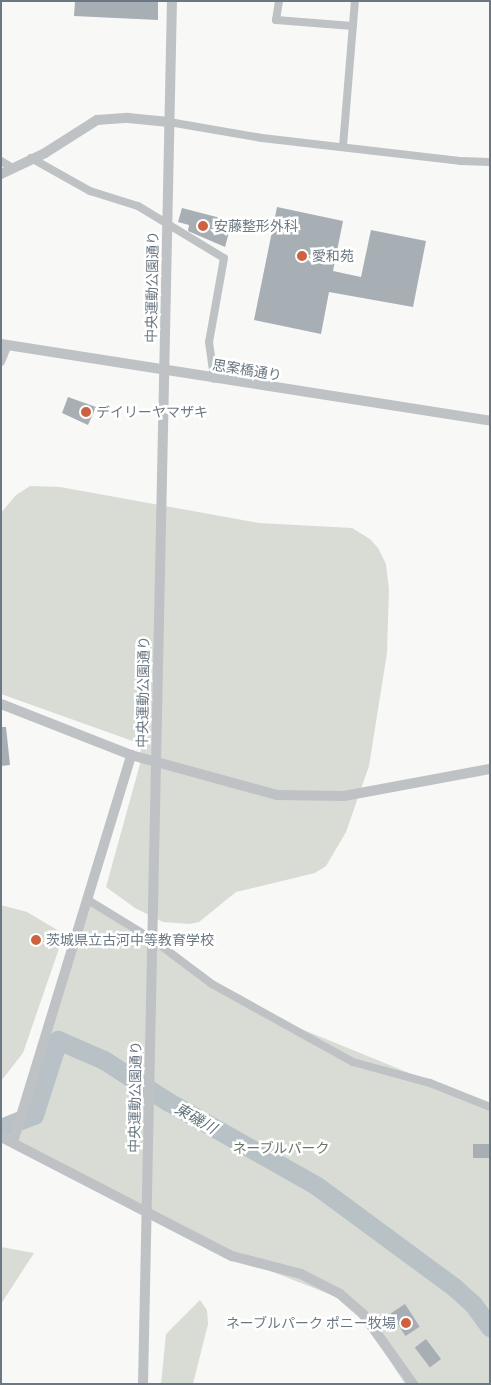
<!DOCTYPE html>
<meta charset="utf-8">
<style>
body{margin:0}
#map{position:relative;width:491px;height:1385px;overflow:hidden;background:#f8f8f6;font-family:"Titillium Web","Noto Sans JP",sans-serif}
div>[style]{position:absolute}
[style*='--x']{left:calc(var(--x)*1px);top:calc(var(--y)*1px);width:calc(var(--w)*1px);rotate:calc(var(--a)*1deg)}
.green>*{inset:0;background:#d8dcd5}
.river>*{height:19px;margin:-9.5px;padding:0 9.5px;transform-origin:9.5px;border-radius:9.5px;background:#b8c2c6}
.building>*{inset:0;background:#a7aeb4;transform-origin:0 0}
.minor>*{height:8px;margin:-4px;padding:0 4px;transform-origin:4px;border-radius:4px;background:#bec2c5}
.tertiary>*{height:10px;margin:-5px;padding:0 5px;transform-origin:5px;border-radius:5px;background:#bec2c5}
.dots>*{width:14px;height:14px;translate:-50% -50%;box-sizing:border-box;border:2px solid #fff;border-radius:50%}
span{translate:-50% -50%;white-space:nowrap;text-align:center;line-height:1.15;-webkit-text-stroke:5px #fff;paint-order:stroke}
.poi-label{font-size:14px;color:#6b7883}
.left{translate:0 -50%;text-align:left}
.right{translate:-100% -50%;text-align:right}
.street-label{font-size:14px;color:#6b7883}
.park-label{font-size:14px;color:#677665}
.water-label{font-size:15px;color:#67777f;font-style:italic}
.frame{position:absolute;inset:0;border:2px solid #6b7883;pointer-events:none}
</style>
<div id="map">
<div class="green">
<div style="clip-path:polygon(30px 486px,60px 487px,259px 523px,352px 528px,370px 539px,378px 548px,386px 564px,389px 590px,387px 653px,369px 766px,346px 832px,326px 866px,315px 873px,236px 892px,199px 922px,190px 924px,163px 922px,135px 908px,106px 887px,140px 764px,141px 744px,1px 694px,1px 513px,16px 495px)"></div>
<div style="clip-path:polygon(88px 900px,262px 1013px,490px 1106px,490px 1384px,405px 1384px,352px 1303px,232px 1256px,13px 1142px)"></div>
<div style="clip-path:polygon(1px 905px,27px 912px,64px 934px,23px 1053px,1px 1081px)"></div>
<div style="clip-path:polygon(1px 1247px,34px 1253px,1px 1304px)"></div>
<div style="clip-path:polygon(200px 1300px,207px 1310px,208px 1324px,193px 1384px,161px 1384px,166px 1334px)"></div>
</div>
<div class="river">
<div style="--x:1;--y:1128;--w:35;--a:-22"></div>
<div style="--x:34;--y:1115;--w:79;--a:-72.3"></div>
<div style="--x:58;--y:1040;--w:50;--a:23.5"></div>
<div style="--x:104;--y:1060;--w:75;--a:33.1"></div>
<div style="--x:167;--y:1101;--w:172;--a:29.5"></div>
<div style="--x:317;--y:1186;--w:170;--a:36.4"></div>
<div style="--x:454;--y:1287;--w:25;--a:42"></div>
<div style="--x:473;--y:1304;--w:29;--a:54"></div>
</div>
<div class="building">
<div style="clip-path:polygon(75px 1px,158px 1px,158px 20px,74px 16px)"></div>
<div style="clip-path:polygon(277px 207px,343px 221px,333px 271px,361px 277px,371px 230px,426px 241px,413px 307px,329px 292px,321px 334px,254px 320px)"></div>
<div style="clip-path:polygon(182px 208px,232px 221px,225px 247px,188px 231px,189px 225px,178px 222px)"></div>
<div style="clip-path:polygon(68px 397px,96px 407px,88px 425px,62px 413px)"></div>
<div style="clip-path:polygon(1px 727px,6px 727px,10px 765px,1px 766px)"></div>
<div style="left:473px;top:1144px;width:17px;height:14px"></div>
<div style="left:405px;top:1304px;width:27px;height:17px;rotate:57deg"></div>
<div style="left:426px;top:1339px;width:25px;height:14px;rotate:53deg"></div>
</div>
<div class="minor">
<div style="--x:279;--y:1;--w:19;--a:99"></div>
<div style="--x:276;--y:20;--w:77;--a:4.5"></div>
<div style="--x:169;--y:122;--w:94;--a:9.8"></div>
<div style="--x:262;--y:138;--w:199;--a:6.6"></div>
<div style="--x:460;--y:161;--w:30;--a:2"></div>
<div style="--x:343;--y:146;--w:145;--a:-85.3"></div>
<div style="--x:31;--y:158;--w:68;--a:29.2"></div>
<div style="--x:90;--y:191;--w:50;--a:17.4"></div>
<div style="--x:138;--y:206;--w:100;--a:31.2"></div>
<div style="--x:224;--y:258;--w:85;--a:100.1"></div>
<div style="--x:209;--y:342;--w:37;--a:82"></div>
<div style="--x:1;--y:161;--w:12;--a:31"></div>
<div style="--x:1;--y:362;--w:18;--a:-68"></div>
<div style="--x:88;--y:900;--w:75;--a:31.4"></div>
<div style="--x:152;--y:939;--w:75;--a:36.9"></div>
<div style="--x:212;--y:984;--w:161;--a:29"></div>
<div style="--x:353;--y:1062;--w:80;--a:15.3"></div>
<div style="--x:430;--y:1083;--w:65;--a:21.8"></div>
</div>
<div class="tertiary">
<div style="--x:1;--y:174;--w:49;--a:-25.5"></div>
<div style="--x:45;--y:153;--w:62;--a:-32.4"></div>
<div style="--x:97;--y:120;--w:31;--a:-4"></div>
<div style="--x:128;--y:118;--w:41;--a:5.6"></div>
<div style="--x:1;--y:344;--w:495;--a:8.9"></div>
<div style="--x:1;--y:704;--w:140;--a:21.4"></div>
<div style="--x:131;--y:755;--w:151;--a:15.3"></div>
<div style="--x:277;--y:795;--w:67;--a:0.9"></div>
<div style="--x:344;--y:796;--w:148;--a:-10.5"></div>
<div style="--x:1;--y:1137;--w:260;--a:27.3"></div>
<div style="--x:232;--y:1256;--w:71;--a:14.6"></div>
<div style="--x:301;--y:1274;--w:44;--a:27.1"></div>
<div style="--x:340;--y:1294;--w:30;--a:41"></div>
<div style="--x:363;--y:1314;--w:86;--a:54.5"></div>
<div style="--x:13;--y:1142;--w:405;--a:-73"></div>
<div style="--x:143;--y:1384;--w:1383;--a:-88.8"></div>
</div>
<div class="dots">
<div style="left:203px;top:226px;background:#ce613f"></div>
<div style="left:302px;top:256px;background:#ce613f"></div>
<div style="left:86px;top:412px;background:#ce613f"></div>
<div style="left:36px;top:940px;background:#ce613f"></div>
<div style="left:406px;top:1323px;background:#ce613f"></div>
</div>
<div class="poi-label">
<span class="left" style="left:214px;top:226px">安藤整形外科</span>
<span class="left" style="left:312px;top:256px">愛和苑</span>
<span class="left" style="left:96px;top:412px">デイリーヤマザキ</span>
<span class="left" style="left:46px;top:940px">茨城県立古河中等教育学校</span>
<span class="right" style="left:396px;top:1323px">ネーブルパーク ポニー牧場</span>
</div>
<div class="street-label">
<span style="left:152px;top:287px;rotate:-89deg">中央運動公園通り</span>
<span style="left:247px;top:370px;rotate:9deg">思案橋通り</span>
<span style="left:143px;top:692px;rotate:-89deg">中央運動公園通り</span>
<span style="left:135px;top:1097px;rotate:-89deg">中央運動公園通り</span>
</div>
<div class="park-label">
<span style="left:281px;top:1148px">ネーブルパーク</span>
</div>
<div class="water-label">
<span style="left:196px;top:1118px;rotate:30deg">東磯川</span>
</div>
<div class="frame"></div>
</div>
